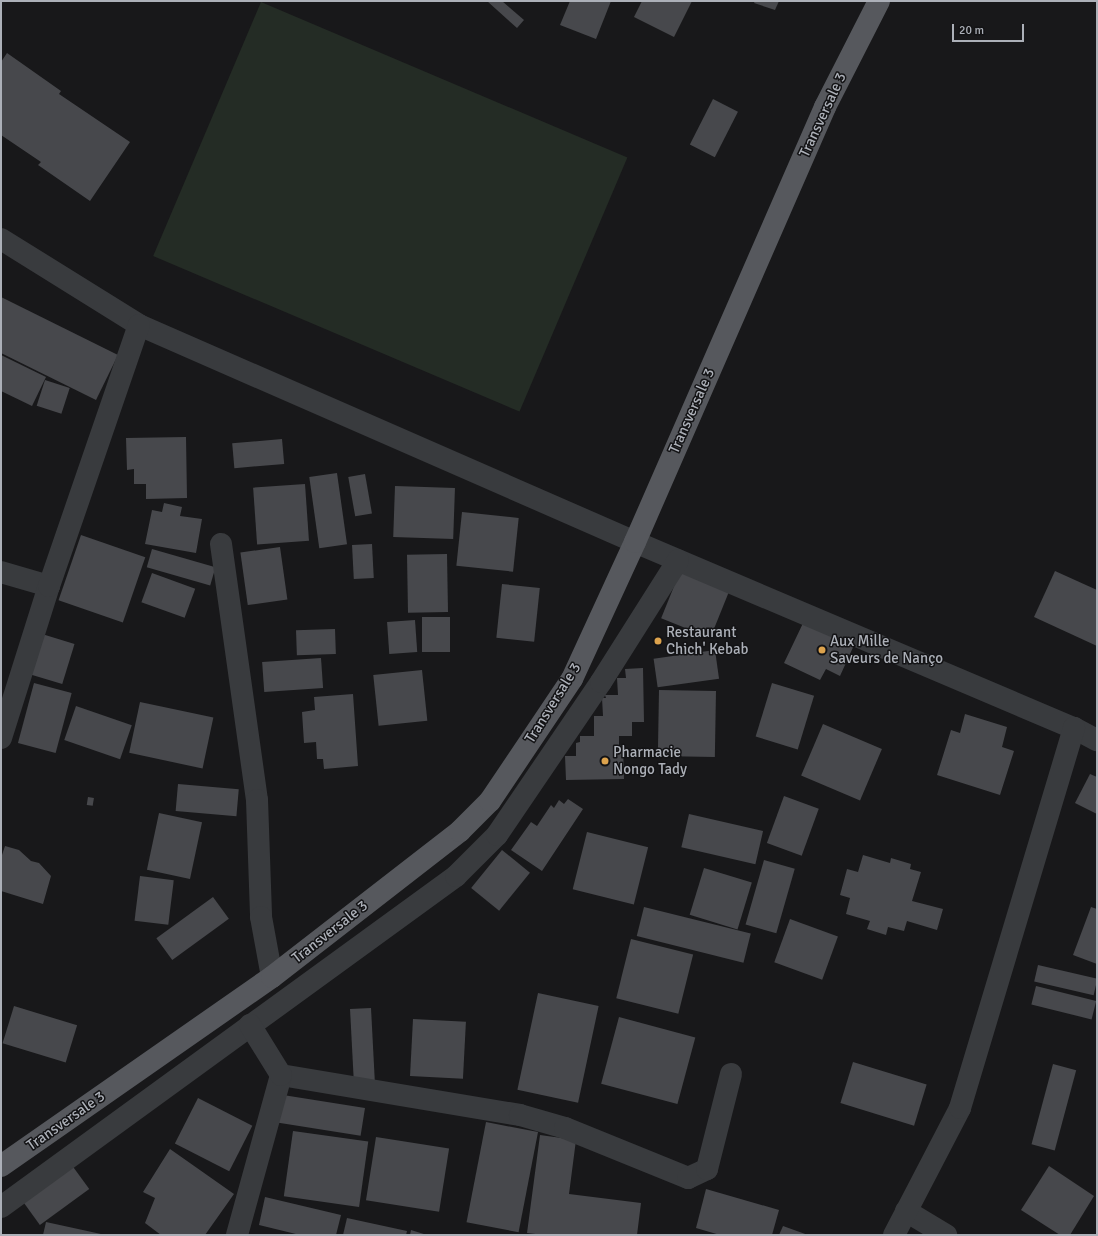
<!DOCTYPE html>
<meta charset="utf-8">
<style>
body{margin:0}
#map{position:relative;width:1098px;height:1236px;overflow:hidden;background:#18181a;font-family:Signika,sans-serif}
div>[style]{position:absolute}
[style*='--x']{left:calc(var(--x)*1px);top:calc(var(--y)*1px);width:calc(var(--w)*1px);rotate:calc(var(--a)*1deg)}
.green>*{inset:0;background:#242c25;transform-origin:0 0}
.building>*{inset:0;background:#47484c;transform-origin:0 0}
.minor>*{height:22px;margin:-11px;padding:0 11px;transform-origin:11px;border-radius:11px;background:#393b3e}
.major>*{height:22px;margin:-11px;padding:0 11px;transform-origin:11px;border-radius:11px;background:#56585d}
.dots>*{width:11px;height:11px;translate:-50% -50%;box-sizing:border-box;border:2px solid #131315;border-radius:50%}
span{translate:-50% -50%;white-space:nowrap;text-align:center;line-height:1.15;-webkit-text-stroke:3px #131315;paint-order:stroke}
.street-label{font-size:15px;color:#acb0b8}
.poi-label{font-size:15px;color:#acb0b8}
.left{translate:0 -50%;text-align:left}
.frame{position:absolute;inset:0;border:2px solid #acb0b8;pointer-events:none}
.scale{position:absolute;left:952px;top:24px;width:72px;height:18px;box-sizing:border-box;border:2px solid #acb0b8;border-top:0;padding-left:5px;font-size:12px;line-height:14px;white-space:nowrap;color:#acb0b8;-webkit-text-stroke:3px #131315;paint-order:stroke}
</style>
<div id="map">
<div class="green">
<div style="left:261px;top:2px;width:398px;height:276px;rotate:23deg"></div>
</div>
<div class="building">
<div style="clip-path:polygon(487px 1px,502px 1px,524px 20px,517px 28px)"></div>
<div style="clip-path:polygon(570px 1px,611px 1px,596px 39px,560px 25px)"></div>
<div style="clip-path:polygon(642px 1px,692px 1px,674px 37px,634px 17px)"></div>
<div style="clip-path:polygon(755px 1px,779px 1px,775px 10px,754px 3px)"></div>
<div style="clip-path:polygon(7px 53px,61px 91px,59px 94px,130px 142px,90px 201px,38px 165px,41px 162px,1px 135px,1px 62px)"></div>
<div style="left:713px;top:99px;width:28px;height:51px;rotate:27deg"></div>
<div style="clip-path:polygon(1px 297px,118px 355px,96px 400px,1px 353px)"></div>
<div style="clip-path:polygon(1px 355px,46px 377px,32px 406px,1px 391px)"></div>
<div style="left:45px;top:380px;width:26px;height:27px;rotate:18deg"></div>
<div style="clip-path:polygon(186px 437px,187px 498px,146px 499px,146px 484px,134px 484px,134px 469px,127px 470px,126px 438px)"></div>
<div style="left:282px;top:439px;width:25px;height:50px;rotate:85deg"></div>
<div style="left:337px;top:473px;width:72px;height:28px;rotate:82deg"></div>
<div style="left:365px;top:474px;width:40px;height:17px;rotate:80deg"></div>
<div style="left:305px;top:484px;width:57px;height:52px;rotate:86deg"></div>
<div style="left:395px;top:486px;width:60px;height:51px;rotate:2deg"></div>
<div style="clip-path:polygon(164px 503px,182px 507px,180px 516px,202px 519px,196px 553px,145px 544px,152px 510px,162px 512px)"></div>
<div style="left:462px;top:512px;width:57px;height:54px;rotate:6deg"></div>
<div style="left:81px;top:535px;width:68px;height:69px;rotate:19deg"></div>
<div style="left:372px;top:544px;width:34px;height:20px;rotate:87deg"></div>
<div style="left:280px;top:547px;width:53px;height:40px;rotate:82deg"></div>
<div style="left:152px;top:549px;width:66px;height:19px;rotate:16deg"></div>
<div style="left:447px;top:554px;width:58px;height:40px;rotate:89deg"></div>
<div style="left:681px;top:569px;width:53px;height:53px;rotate:22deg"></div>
<div style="clip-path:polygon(1055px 571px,1097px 590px,1097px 646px,1034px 617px)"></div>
<div style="left:152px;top:573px;width:46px;height:31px;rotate:20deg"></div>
<div style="left:502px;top:584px;width:38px;height:54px;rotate:6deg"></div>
<div style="left:450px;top:617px;width:35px;height:28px;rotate:90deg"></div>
<div style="clip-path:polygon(805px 619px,855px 643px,840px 676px,826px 669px,820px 680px,784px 663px)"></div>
<div style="left:415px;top:620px;width:32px;height:28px;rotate:86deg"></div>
<div style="left:335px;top:629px;width:25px;height:39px;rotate:88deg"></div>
<div style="left:42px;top:634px;width:34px;height:42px;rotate:17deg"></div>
<div style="left:715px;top:650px;width:29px;height:62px;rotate:82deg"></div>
<div style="left:321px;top:658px;width:30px;height:59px;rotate:86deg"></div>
<div style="clip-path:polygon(643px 668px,644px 722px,632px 722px,632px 736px,619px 736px,619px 746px,623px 745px,624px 779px,566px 780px,565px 756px,576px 756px,576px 743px,580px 742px,580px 736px,594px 736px,594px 716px,603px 716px,602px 698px,606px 698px,605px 695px,618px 695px,617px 678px,626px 678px,625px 669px)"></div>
<div style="left:422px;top:670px;width:51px;height:49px;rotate:84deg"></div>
<div style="left:34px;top:683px;width:39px;height:62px;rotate:15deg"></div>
<div style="left:772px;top:683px;width:44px;height:56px;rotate:17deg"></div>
<div style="left:659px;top:690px;width:57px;height:66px;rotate:1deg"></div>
<div style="clip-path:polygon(353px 694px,358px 766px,324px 769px,323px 759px,317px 759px,316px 742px,304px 743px,302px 712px,315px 710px,314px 697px)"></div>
<div style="left:140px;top:702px;width:75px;height:52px;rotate:12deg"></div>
<div style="left:76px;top:706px;width:59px;height:36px;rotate:19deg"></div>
<div style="clip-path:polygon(965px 714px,1007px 727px,1002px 747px,1014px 751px,1000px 795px,937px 775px,951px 730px,960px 733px)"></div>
<div style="left:823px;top:724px;width:64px;height:56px;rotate:23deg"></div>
<div style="clip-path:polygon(1090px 774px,1097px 777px,1097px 814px,1075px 803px)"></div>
<div style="left:178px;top:784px;width:61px;height:27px;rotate:5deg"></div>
<div style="left:784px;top:796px;width:37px;height:50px;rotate:20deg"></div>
<div style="left:88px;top:797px;width:6px;height:8px;rotate:9deg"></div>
<div style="clip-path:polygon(568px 799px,583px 809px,542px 871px,511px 850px,531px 822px,537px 826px,551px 805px,554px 808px,559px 800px,564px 804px)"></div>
<div style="left:159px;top:813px;width:44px;height:58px;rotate:12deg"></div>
<div style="left:689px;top:814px;width:76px;height:34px;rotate:13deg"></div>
<div style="left:587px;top:832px;width:63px;height:59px;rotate:14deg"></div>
<div style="clip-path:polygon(5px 846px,19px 850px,31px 861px,39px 863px,51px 876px,43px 904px,1px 891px,1px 858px)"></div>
<div style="left:502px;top:850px;width:36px;height:49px;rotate:39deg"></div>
<div style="clip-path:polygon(863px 855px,890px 863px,891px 858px,911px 864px,910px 869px,921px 872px,912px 901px,943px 909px,937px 930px,907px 921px,904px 931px,888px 927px,886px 935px,867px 929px,870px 921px,846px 914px,850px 898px,840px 895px,847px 869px,858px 872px)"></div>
<div style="left:764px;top:860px;width:32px;height:67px;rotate:16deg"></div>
<div style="left:704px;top:868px;width:50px;height:49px;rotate:17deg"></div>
<div style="left:140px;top:876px;width:34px;height:45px;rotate:7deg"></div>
<div style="left:213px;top:897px;width:27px;height:70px;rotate:54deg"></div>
<div style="left:644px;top:907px;width:110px;height:30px;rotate:14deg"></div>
<div style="clip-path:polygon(1091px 907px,1097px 909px,1097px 964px,1073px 955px)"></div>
<div style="left:790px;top:919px;width:51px;height:46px;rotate:20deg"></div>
<div style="left:631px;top:939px;width:64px;height:61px;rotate:14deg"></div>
<div style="left:1038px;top:965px;width:61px;height:17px;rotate:13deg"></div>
<div style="left:1036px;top:986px;width:62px;height:19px;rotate:14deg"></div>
<div style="left:538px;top:993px;width:62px;height:99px;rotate:12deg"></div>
<div style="left:14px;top:1006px;width:66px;height:39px;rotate:17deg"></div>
<div style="left:371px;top:1008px;width:76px;height:21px;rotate:87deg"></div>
<div style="left:619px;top:1017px;width:79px;height:69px;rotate:15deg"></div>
<div style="left:413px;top:1019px;width:53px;height:57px;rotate:3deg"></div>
<div style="left:853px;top:1062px;width:77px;height:43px;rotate:17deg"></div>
<div style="left:1053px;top:1064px;width:24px;height:83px;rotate:15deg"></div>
<div style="left:283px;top:1095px;width:83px;height:28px;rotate:9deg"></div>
<div style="left:198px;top:1098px;width:61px;height:51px;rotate:27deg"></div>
<div style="left:486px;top:1122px;width:53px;height:102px;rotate:11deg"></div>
<div style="left:293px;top:1131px;width:76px;height:66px;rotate:8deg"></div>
<div style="clip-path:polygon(540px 1135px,576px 1140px,569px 1194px,641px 1203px,637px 1235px,544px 1235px,527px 1233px)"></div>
<div style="left:376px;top:1137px;width:74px;height:64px;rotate:9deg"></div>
<div style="clip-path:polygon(170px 1149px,234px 1194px,205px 1235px,161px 1235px,145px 1223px,155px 1198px,143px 1192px)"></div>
<div style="left:71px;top:1164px;width:31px;height:61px;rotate:54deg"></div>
<div style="clip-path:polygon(1049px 1166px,1094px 1196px,1070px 1235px,1060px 1235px,1021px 1210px)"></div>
<div style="clip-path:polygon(706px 1189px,779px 1210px,772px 1235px,720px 1235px,696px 1228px)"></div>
<div style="clip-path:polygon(265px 1197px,341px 1215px,336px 1235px,300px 1235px,259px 1225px)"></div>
<div style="clip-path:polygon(347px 1218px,407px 1231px,406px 1235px,343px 1235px)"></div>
<div style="clip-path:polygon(46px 1222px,101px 1234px,101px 1235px,43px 1235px)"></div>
<div style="clip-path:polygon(783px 1226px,808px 1235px,779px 1235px)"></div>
<div style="clip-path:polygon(411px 1230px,427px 1235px,410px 1235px)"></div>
</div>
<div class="minor">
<div style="--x:1;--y:239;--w:163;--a:31.9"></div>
<div style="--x:139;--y:325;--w:541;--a:23.63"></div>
<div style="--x:635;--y:542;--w:477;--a:23"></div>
<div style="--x:1074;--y:728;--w:26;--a:28"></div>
<div style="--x:221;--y:544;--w:259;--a:82"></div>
<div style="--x:257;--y:800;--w:117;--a:88"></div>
<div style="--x:261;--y:917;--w:61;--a:79.6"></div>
<div style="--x:1;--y:572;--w:50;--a:16.3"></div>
<div style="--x:1;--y:738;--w:159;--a:-72.5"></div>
<div style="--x:49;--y:586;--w:276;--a:-71"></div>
<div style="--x:281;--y:1075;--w:242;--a:9.5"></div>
<div style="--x:520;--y:1115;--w:47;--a:16.1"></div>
<div style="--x:565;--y:1128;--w:133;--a:22.1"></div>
<div style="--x:688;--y:1178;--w:21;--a:-25"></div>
<div style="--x:707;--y:1169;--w:98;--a:-75.8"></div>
<div style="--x:1;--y:1207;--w:563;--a:-36.03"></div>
<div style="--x:456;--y:876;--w:58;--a:-45"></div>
<div style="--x:497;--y:835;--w:185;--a:-55.8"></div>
<div style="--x:601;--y:682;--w:144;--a:-57.7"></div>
<div style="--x:906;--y:1211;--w:47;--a:31"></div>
<div style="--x:237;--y:1235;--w:166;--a:-74.6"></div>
<div style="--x:281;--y:1075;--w:59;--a:-121.8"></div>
<div style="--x:894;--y:1235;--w:143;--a:-62.5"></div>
<div style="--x:960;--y:1108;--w:397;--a:-73.3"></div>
</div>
<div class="major">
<div style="--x:1;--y:1166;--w:330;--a:-34.9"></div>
<div style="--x:272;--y:977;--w:238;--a:-37.8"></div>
<div style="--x:460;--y:831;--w:42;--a:-45"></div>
<div style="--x:490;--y:801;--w:147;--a:-56.1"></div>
<div style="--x:572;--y:679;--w:151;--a:-65.3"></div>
<div style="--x:635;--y:542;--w:475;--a:-66.4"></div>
<div style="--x:825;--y:107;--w:119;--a:-63"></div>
</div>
<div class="dots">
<div style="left:658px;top:641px;background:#dda34d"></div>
<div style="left:822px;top:650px;background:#dda34d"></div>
<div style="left:605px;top:761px;background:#dda34d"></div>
</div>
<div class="street-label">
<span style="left:823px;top:115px;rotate:-65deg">Transversale 3</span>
<span style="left:692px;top:411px;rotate:-66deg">Transversale 3</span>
<span style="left:553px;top:703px;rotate:-58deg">Transversale 3</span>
<span style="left:330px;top:932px;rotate:-38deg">Transversale 3</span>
<span style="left:66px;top:1121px;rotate:-35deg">Transversale 3</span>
</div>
<div class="poi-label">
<span class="left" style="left:666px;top:641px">Restaurant<br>Chich' Kebab</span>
<span class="left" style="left:830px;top:650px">Aux Mille<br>Saveurs de Nanço</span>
<span class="left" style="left:613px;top:761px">Pharmacie<br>Nongo Tady</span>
</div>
<div class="frame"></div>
<div class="scale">20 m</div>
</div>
